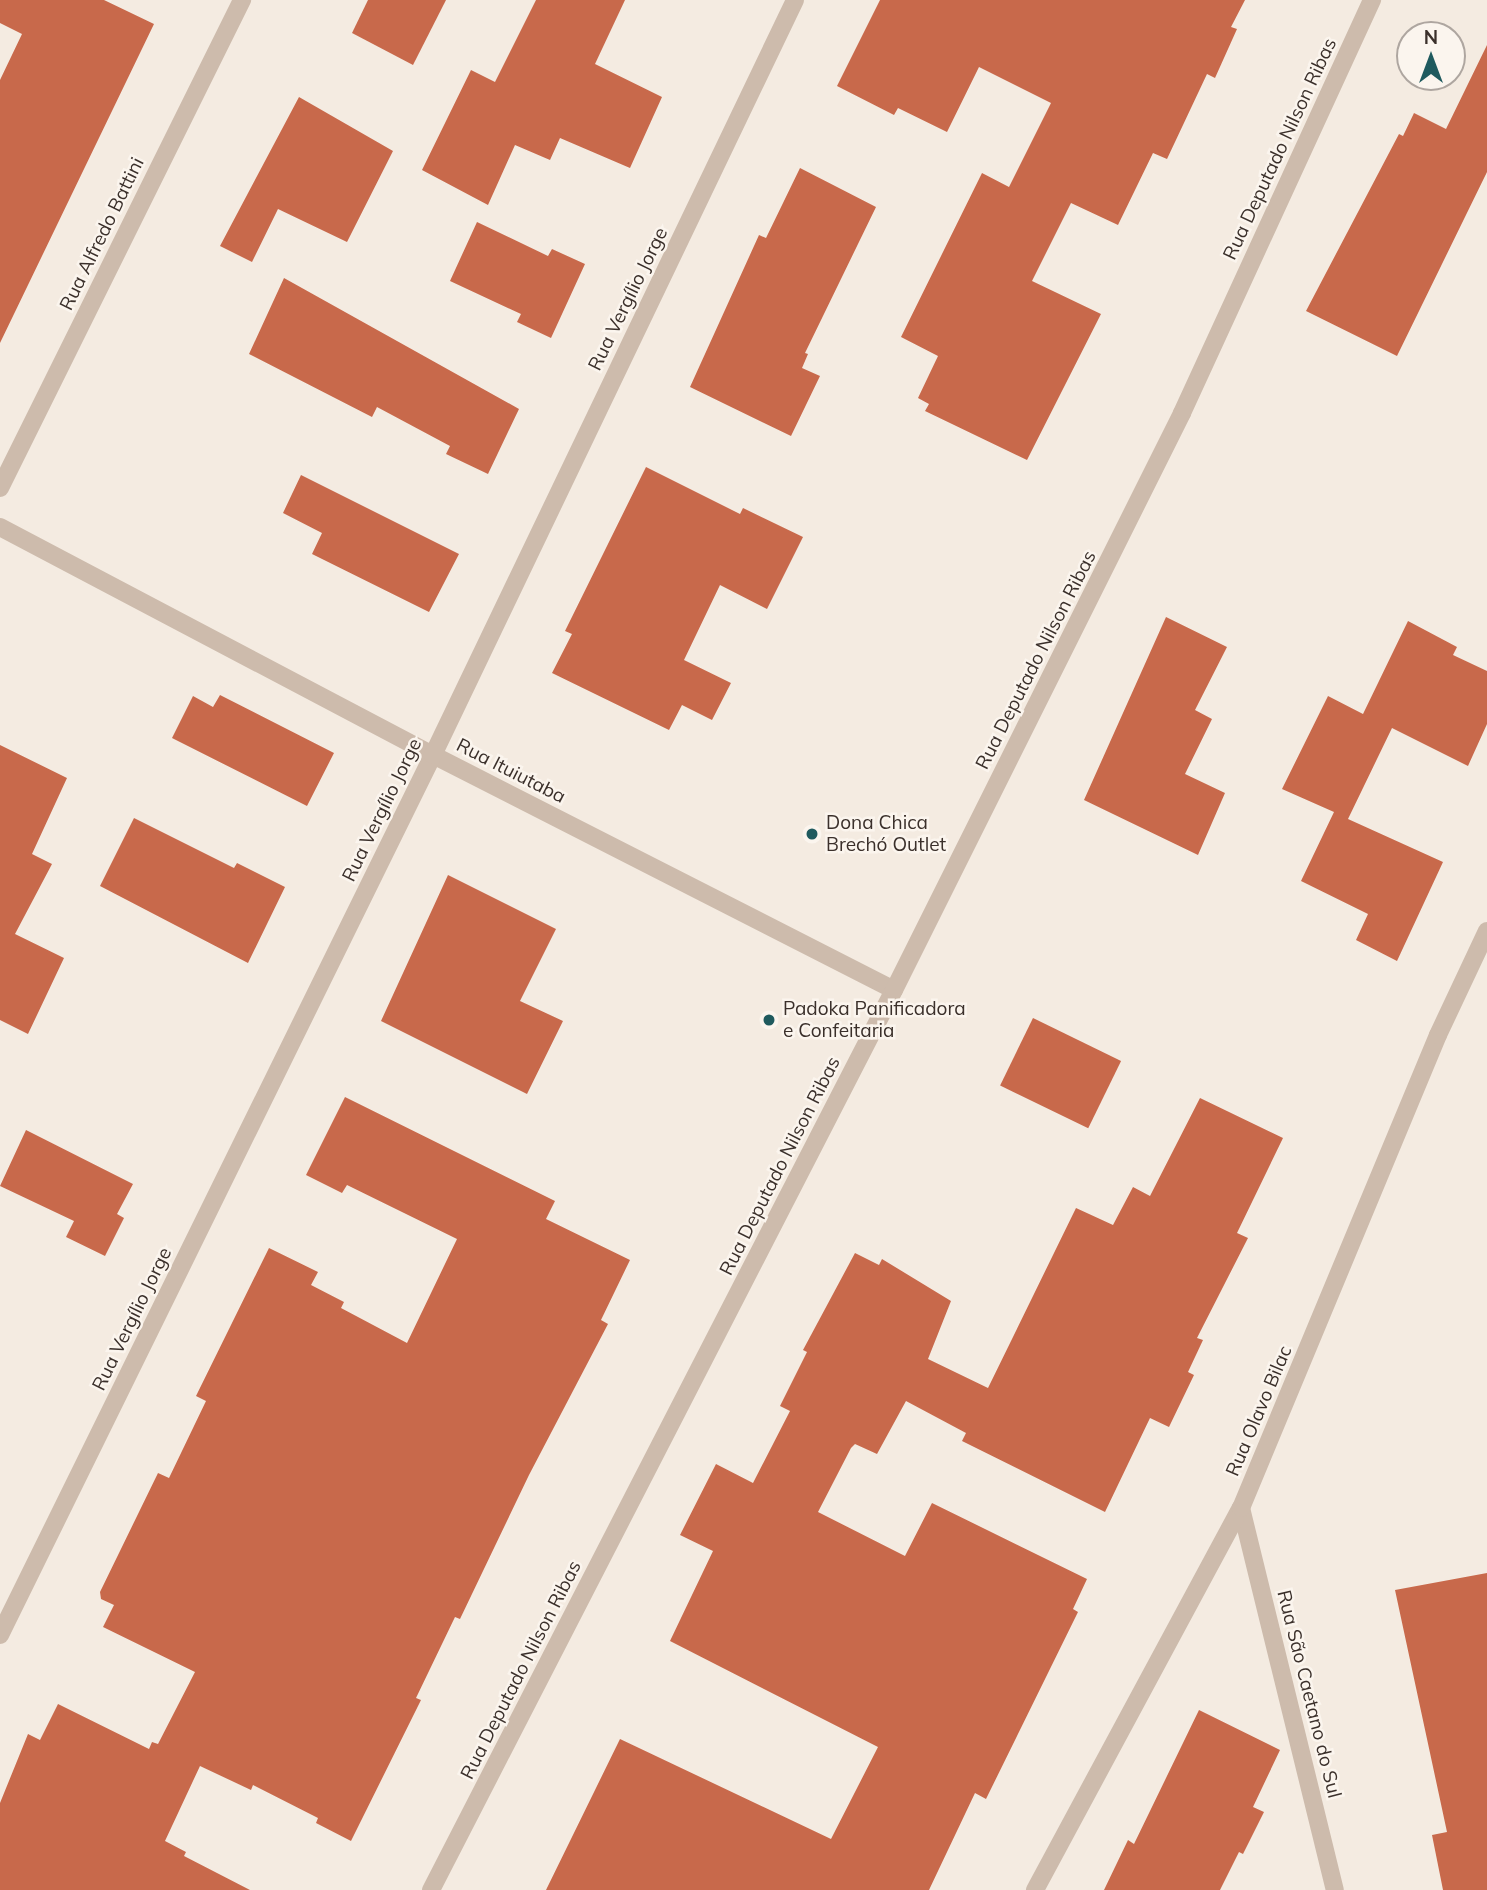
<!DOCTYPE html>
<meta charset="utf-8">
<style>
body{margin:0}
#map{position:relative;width:1487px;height:1890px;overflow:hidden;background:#f4ebe1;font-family:Mulish,sans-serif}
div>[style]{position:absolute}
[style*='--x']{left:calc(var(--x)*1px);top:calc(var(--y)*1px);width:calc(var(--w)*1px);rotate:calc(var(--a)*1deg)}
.building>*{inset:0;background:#c8694b;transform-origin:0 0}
.minor>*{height:18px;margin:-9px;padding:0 9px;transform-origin:9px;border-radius:9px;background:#cdbbac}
.dots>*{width:19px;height:19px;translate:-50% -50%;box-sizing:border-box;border:4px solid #fbf5ee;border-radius:50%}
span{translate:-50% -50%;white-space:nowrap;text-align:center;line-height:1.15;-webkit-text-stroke:5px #fbf5ee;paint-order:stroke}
.street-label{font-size:19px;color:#3b302b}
.poi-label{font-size:19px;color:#3b302b}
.left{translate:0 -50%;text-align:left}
.north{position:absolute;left:1396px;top:21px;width:70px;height:70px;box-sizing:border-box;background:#fbf5ee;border:2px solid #aea6a0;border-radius:50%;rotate:0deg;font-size:19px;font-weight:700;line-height:28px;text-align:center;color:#3b302b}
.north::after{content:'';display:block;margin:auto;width:24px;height:32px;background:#1f5a5e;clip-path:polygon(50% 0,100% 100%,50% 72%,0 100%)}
</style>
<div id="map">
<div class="building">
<div style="clip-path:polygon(0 0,104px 0,154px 24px,0 343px,0 80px,22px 34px,0 23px)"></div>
<div style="clip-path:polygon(368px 0,446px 0,413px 65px,352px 33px)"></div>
<div style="clip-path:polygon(536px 0,625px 0,595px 64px,662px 97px,630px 168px,560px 138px,550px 160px,515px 145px,488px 205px,422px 170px,471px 70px,495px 82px)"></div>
<div style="clip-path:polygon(880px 0,1245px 0,1231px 27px,1237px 29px,1215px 78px,1207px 74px,1167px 159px,1153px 153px,1118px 225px,1071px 203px,1032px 281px,1101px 314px,1027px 460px,925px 411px,929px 404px,918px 398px,938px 356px,901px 337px,982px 173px,1009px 187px,1051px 103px,979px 67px,947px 132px,898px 108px,894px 115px,837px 86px)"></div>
<div style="clip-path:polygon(1487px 45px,1487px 172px,1397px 356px,1306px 311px,1399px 134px,1403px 136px,1414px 113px,1446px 129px)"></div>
<div style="clip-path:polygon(299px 97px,393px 151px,347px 242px,278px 209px,252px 262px,220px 246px)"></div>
<div style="clip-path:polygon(800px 168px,876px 207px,805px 353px,808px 354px,802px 368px,820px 376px,791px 436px,690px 387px,759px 235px,766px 238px)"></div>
<div style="clip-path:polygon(477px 222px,548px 256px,552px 249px,585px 264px,551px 338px,517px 322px,521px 314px,450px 281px)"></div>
<div style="clip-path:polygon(284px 278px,519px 409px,488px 474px,446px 454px,450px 446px,377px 407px,372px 417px,249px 354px)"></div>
<div style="clip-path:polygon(646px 467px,740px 514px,743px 508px,803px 537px,767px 609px,720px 585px,684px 660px,731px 683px,712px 720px,682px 705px,669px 730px,552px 673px,572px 634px,565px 631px)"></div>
<div style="clip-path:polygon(301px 475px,459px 554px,429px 612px,312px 554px,322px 533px,283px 513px)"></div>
<div style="clip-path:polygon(1166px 617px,1227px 647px,1195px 710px,1212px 719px,1185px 774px,1225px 793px,1198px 855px,1084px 800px)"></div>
<div style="clip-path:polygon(1408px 621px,1457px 647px,1453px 655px,1487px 671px,1487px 724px,1468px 766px,1392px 728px,1348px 819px,1443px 862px,1397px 961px,1356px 940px,1368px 914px,1301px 881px,1334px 812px,1282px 789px,1328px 696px,1363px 714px)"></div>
<div style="clip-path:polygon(220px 695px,334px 753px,307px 806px,172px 738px,193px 696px,213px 707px)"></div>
<div style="clip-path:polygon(0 745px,67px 778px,32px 854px,52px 864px,15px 934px,64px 958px,28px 1034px,0 1020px)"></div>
<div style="clip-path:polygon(134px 818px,234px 868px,237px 863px,285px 887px,248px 963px,100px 886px)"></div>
<div style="clip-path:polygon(448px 875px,556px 929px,520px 1001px,563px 1021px,527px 1094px,381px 1021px)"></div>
<div style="left:1033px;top:1018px;width:98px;height:75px;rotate:26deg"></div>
<div style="clip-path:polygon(345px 1097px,555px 1201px,546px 1219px,630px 1260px,601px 1320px,608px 1324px,529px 1475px,460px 1619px,455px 1617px,416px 1698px,421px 1700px,351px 1841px,316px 1823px,318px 1818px,253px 1785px,251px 1790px,200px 1766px,165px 1841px,186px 1852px,184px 1856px,250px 1890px,0 1890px,0 1803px,28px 1734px,40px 1740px,58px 1704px,149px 1749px,152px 1742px,158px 1744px,195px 1672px,103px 1627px,114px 1605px,101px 1599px,100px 1592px,158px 1473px,169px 1478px,206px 1401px,196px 1396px,269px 1248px,318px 1272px,311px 1285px,344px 1302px,341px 1308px,407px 1343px,457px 1239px,347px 1185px,342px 1193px,306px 1175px)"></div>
<div style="clip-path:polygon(1200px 1098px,1283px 1138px,1237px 1233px,1248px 1238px,1197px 1338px,1203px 1340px,1188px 1372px,1194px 1375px,1169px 1427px,1150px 1418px,1105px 1512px,962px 1441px,966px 1433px,906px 1401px,877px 1454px,855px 1444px,851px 1448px,818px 1512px,905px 1556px,932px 1503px,1087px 1579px,1073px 1609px,1078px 1612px,986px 1799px,975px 1793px,929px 1890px,546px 1890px,620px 1739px,831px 1839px,878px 1747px,670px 1641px,713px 1551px,680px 1535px,716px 1464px,753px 1483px,790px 1411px,780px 1406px,807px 1352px,803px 1350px,855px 1253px,879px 1265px,882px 1259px,951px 1301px,928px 1359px,988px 1388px,1076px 1208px,1113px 1225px,1133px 1187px,1150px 1196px)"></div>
<div style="clip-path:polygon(26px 1130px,133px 1184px,117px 1214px,124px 1218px,105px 1256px,66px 1237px,74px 1221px,0 1186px)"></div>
<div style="clip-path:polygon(1487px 1573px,1487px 1890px,1443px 1890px,1432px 1835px,1447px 1832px,1395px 1590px)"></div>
<div style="clip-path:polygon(1199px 1710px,1280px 1750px,1253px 1807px,1264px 1812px,1243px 1854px,1239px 1852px,1220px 1890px,1104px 1890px,1128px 1840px,1134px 1844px)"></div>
</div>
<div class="minor">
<div style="--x:0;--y:488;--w:545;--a:-63.62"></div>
<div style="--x:0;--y:527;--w:489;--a:27.8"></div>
<div style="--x:433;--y:755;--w:517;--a:27.01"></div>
<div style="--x:1241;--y:1508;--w:393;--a:76.2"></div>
<div style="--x:0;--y:1635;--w:981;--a:-63.8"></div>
<div style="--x:433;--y:755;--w:837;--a:-64.38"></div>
<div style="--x:431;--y:1890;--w:1012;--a:-62.78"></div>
<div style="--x:894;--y:990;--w:645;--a:-63.47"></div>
<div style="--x:1182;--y:413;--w:455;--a:-65.3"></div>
<div style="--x:1035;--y:1890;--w:434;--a:-61.7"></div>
<div style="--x:1241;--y:1508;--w:512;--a:-67.39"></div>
<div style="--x:1438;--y:1035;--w:115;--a:-64.8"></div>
</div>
<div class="dots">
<div style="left:812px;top:834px;background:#1f5a5e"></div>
<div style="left:769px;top:1020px;background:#1f5a5e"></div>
</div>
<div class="street-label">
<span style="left:1280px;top:149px;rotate:-65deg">Rua Deputado Nilson Ribas</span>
<span style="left:102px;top:234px;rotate:-64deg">Rua Alfredo Battini</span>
<span style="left:628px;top:299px;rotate:-64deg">Rua Vergílio Jorge</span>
<span style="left:1036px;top:660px;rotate:-63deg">Rua Deputado Nilson Ribas</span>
<span style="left:511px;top:771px;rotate:27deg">Rua Ituiutaba</span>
<span style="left:382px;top:810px;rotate:-64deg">Rua Vergílio Jorge</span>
<span style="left:780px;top:1166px;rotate:-63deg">Rua Deputado Nilson Ribas</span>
<span style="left:132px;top:1319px;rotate:-64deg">Rua Vergílio Jorge</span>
<span style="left:1259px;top:1411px;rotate:-67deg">Rua Olavo Bilac</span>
<span style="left:521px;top:1670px;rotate:-63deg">Rua Deputado Nilson Ribas</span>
<span style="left:1309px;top:1694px;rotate:76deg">Rua São Caetano do Sul</span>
</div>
<div class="poi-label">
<span class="left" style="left:826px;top:834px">Dona Chica<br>Brechó Outlet</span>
<span class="left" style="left:783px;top:1020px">Padoka Panificadora<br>e Confeitaria</span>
</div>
<div class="north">N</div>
</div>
